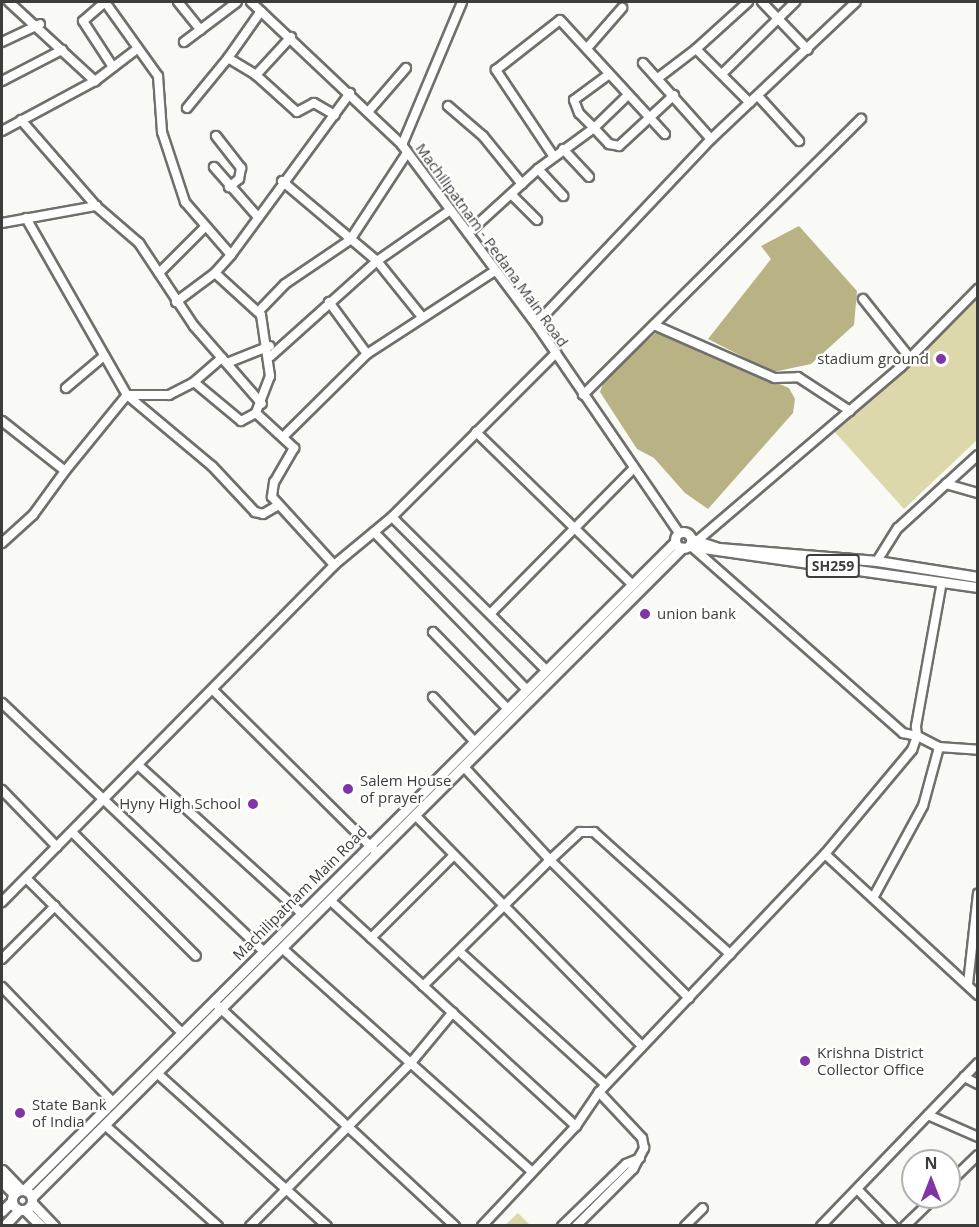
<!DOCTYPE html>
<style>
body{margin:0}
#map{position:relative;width:979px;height:1227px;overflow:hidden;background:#f9f9f5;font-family:"Open Sans",sans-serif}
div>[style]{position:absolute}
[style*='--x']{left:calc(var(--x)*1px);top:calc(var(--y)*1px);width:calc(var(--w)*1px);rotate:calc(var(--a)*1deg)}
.green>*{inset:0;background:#ddd8ab}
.water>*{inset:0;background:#b8b284}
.roads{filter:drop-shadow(2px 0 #6f6f6b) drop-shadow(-2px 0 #6f6f6b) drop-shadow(0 2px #6f6f6b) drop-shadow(0 -2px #6f6f6b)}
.minor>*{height:8px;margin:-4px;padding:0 4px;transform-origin:4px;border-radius:4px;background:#fff}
.major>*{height:9px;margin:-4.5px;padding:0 4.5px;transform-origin:4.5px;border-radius:4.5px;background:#fff}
.major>.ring{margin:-4.5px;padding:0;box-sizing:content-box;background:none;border:9px solid #fff;border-radius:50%}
.dots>*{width:16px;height:16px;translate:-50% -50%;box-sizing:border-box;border:3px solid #fff;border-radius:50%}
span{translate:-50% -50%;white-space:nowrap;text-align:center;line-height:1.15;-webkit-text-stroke:4.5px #fff;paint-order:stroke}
.shield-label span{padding:2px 4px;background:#fff;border:2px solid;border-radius:4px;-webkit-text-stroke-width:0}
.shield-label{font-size:14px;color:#3d3d3b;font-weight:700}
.street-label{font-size:15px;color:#3d3d3b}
.poi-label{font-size:15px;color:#3d3d3b}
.right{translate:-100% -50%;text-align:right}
.left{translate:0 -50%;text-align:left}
.frame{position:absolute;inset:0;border:3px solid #3d3d3b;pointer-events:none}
.north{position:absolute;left:901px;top:1149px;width:60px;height:60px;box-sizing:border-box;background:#fff;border:2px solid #b1b1b1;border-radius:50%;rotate:0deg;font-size:16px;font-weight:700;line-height:24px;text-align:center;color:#3d3d3b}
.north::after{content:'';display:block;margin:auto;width:21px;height:27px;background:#8034a6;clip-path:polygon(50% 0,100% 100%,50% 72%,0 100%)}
</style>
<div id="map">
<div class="green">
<div style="clip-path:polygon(977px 287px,977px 440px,904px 509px,833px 430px)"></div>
<div style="clip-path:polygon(518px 1213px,530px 1225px,505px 1225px)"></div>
</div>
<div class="water">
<div style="clip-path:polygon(799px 226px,857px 291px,854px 325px,811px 364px,773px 372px,708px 339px,771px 259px,761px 246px)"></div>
<div style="clip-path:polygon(657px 332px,789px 388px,795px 399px,793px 413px,708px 509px,685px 493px,654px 458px,637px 449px,600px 392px,605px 378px)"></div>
</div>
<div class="roads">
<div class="minor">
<div style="--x:9;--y:2;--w:117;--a:42.6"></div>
<div style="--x:105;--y:2;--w:91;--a:54.4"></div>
<div style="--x:158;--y:76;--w:56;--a:85.9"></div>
<div style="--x:162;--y:132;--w:74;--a:71.8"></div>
<div style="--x:185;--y:202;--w:70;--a:49"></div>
<div style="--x:231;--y:255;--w:24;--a:132"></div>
<div style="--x:215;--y:273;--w:62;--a:42.4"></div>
<div style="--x:261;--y:315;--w:62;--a:81.6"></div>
<div style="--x:270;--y:376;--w:40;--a:111"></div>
<div style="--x:256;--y:413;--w:52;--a:42.6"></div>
<div style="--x:294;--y:448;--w:39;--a:120"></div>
<div style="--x:274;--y:482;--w:15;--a:98"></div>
<div style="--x:272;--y:497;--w:92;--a:47.6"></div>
<div style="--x:105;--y:2;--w:29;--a:139"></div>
<div style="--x:83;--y:21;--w:55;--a:56.9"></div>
<div style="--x:178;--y:2;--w:36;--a:51"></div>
<div style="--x:251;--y:2;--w:208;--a:43.4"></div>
<div style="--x:402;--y:145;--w:224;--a:53.2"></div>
<div style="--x:536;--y:324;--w:253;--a:55.6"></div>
<div style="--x:748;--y:2;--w:70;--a:137.9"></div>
<div style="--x:696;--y:49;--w:76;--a:45"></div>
<div style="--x:762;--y:2;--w:66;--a:46.2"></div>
<div style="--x:291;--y:37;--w:52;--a:132.6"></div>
<div style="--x:256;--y:75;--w:55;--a:42.1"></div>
<div style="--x:297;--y:112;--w:19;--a:-28"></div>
<div style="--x:314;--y:103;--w:24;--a:30"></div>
<div style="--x:2;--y:42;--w:42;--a:-25.3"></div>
<div style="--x:184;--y:42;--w:66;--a:-37"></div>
<div style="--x:588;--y:47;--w:52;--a:-48.9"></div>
<div style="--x:228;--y:58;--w:57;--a:-54.9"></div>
<div style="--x:643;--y:63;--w:102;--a:48.2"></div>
<div style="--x:722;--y:74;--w:103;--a:-44.6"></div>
<div style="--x:608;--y:75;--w:42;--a:143.7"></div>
<div style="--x:574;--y:100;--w:14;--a:69"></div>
<div style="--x:579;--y:113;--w:21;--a:45"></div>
<div style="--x:594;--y:128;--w:46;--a:-44.1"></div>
<div style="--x:658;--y:78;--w:48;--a:-37.3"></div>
<div style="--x:2;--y:81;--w:68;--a:-27.3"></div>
<div style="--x:758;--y:96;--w:61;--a:47.7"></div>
<div style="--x:448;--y:106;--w:46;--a:40.6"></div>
<div style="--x:483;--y:136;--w:62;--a:50.9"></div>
<div style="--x:187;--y:108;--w:65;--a:-50.6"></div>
<div style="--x:228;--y:58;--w:33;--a:31"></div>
<div style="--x:368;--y:112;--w:58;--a:-49.2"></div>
<div style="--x:21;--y:120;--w:114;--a:48.9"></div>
<div style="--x:96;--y:206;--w:57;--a:40.7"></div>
<div style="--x:139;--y:243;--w:100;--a:56.5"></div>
<div style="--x:194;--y:326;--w:103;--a:48.9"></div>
<div style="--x:2;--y:131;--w:106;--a:-28.3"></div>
<div style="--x:95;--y:81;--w:53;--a:-37.3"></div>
<div style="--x:216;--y:136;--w:41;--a:52"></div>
<div style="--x:241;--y:168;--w:11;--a:100"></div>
<div style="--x:239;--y:179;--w:13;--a:141"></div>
<div style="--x:402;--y:145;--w:155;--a:-67.2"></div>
<div style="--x:563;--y:149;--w:38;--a:47"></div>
<div style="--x:554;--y:157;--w:105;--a:-123.7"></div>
<div style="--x:496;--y:70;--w:81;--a:-38"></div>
<div style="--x:560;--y:20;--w:155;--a:47.4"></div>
<div style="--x:214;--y:167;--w:67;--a:48.7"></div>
<div style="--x:538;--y:169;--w:37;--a:47"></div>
<div style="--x:282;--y:181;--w:124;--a:40.1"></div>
<div style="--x:377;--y:261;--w:72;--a:51.2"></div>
<div style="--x:513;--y:196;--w:34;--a:45"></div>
<div style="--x:26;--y:218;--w:204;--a:60.3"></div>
<div style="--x:127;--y:395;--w:111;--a:39.9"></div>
<div style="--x:212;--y:466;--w:63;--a:46.9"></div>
<div style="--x:255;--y:512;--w:8;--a:14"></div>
<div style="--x:263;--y:514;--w:16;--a:-30"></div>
<div style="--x:2;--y:223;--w:96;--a:-10.3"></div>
<div style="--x:468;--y:233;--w:95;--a:-42.4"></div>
<div style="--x:538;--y:169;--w:69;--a:-36.2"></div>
<div style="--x:594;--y:128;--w:22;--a:47"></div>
<div style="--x:609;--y:144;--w:10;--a:11"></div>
<div style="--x:619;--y:146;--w:75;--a:-42.8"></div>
<div style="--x:231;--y:255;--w:201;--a:-53.7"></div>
<div style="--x:159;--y:273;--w:64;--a:-45"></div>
<div style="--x:863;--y:299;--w:75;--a:51.5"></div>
<div style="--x:176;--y:302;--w:49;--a:-36.6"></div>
<div style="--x:329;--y:302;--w:64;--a:53.8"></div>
<div style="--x:259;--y:311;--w:37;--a:-46"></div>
<div style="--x:285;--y:284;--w:78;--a:-34.1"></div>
<div style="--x:350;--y:240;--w:104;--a:-56.8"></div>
<div style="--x:536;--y:324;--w:255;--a:-46.6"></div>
<div style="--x:711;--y:139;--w:199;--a:-43.4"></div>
<div style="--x:654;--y:325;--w:132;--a:23.7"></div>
<div style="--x:775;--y:378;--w:23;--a:-2"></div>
<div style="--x:798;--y:377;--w:62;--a:33.2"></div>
<div style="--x:271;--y:356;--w:142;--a:-41.9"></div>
<div style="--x:377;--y:261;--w:88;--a:-34.8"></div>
<div style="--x:227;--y:363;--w:46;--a:-21.6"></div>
<div style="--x:194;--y:382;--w:61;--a:39.7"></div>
<div style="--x:241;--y:421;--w:17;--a:-28"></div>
<div style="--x:66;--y:388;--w:50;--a:-40.1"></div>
<div style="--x:583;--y:395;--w:392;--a:-44.8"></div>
<div style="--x:2;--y:421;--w:80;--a:38.4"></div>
<div style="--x:65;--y:471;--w:98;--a:-50.8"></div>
<div style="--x:127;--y:395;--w:42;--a:0"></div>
<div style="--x:169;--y:395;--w:28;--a:-27"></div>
<div style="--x:194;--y:382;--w:37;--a:-41"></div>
<div style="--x:476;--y:432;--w:218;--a:44.3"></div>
<div style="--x:284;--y:436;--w:117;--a:-44.7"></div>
<div style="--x:367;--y:354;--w:153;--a:-33"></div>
<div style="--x:946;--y:484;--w:33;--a:16"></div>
<div style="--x:392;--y:517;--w:217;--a:44.8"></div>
<div style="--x:374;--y:532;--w:219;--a:45.9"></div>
<div style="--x:697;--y:541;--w:268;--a:-40.5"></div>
<div style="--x:901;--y:367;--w:110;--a:-45.4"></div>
<div style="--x:2;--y:543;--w:42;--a:-42.1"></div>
<div style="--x:33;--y:515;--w:54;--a:-54"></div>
<div style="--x:877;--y:561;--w:39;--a:-58"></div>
<div style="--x:898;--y:528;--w:108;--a:-42.4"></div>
<div style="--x:490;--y:614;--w:204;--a:-45.4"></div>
<div style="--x:433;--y:632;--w:106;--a:45.8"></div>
<div style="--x:213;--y:690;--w:227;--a:44.8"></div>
<div style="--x:433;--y:697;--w:60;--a:47"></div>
<div style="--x:2;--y:703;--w:360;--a:43.5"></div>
<div style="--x:939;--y:747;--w:39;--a:4"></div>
<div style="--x:138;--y:765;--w:219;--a:42.2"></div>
<div style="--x:464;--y:767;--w:127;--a:47.2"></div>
<div style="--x:550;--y:860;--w:41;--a:-43"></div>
<div style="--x:580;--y:832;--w:14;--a:0"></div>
<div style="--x:594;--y:832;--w:183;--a:41.9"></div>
<div style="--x:2;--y:790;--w:79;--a:46"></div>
<div style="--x:416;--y:816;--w:321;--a:45.5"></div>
<div style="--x:72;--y:832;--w:175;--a:45"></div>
<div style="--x:825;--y:854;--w:208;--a:42.7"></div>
<div style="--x:26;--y:878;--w:220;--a:44.8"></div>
<div style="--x:873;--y:898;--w:105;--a:-61.5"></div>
<div style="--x:923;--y:806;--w:61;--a:-74.8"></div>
<div style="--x:939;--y:747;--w:25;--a:-153"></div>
<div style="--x:917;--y:736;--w:10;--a:-96"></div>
<div style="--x:916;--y:726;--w:146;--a:-79.8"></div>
<div style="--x:331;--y:901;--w:333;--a:42.6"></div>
<div style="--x:576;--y:1126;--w:41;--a:-55.9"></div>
<div style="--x:2;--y:902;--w:473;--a:-45.4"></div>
<div style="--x:334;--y:565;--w:75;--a:-39.6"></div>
<div style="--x:392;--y:517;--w:232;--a:-45"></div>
<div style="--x:371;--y:938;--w:117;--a:-45"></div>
<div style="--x:283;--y:949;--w:331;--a:41.8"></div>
<div style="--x:460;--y:952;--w:197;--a:42.3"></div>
<div style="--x:2;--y:959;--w:75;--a:-45"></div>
<div style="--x:968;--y:984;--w:91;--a:-83.7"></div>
<div style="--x:423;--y:986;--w:179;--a:-44.8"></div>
<div style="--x:550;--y:860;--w:196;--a:44.8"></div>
<div style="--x:2;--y:987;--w:158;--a:46"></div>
<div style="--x:217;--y:1005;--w:325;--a:42.9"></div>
<div style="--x:158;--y:1074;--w:227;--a:42"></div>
<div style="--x:964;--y:1077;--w:16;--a:27"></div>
<div style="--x:928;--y:1115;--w:55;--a:23.7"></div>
<div style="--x:106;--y:1126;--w:150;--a:41.8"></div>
<div style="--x:949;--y:1183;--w:40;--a:-44"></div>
<div style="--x:859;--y:1191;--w:49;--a:45.8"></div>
<div style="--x:250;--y:1226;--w:228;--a:-45.4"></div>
<div style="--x:410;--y:1064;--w:67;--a:-50.4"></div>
<div style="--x:482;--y:1226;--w:137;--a:-46.8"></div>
<div style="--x:562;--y:1226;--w:89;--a:-44.1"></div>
<div style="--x:626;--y:1164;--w:15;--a:-23"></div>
<div style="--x:576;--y:1226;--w:81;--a:-45"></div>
<div style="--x:633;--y:1169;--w:24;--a:-62"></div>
<div style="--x:644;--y:1148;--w:10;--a:-101"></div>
<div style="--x:642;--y:1138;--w:63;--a:-133.1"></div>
<div style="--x:599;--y:1092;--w:328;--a:-46.5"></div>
<div style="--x:825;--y:854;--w:136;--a:-50.1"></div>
<div style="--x:912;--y:750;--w:15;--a:-70"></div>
<div style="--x:917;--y:736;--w:14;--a:-168"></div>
<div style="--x:903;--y:733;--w:280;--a:-138.6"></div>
<div style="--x:685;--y:1226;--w:25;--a:-45"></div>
<div style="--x:821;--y:1226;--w:226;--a:-46.1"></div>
<div style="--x:905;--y:1226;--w:42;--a:-44"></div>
</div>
<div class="major">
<div class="ring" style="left:675px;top:532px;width:7px;height:7px"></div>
<div style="--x:691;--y:539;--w:29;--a:18"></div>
<div style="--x:719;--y:548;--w:159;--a:4.7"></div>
<div style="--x:877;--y:561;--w:102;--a:9"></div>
<div style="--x:689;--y:546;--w:292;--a:8.1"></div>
<div style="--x:2;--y:1170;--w:28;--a:46"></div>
<div style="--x:2;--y:1182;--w:17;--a:45"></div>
<div class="ring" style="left:12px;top:1190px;width:11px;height:11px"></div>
<div style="--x:24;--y:1190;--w:919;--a:-44.87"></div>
<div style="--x:32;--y:1197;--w:919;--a:-44.96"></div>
<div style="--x:32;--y:1203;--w:32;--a:46"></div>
<div style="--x:25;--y:1210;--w:23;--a:45"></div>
<div style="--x:2;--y:1211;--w:14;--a:-45"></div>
<div style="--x:4;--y:1226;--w:22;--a:-47"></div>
</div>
</div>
<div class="dots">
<div style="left:941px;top:359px;background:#8034a6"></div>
<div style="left:645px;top:614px;background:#8034a6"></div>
<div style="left:348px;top:789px;background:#8034a6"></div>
<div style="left:253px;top:804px;background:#8034a6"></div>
<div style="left:805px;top:1061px;background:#8034a6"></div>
<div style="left:20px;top:1113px;background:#8034a6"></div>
</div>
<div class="shield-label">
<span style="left:833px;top:566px">SH259</span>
</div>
<div class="street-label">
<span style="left:492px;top:245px;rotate:54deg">Machilipatnam - Pedana Main Road</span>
<span style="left:300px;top:893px;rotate:-45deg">Machilipatnam Main Road</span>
</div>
<div class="poi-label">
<span class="right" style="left:929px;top:359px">stadium ground</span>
<span class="left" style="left:657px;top:614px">union bank</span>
<span class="left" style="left:360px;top:789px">Salem House<br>of prayer</span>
<span class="right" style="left:241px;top:804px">Hyny High School</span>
<span class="left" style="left:817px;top:1061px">Krishna District<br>Collector Office</span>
<span class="left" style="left:32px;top:1113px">State Bank<br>of India</span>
</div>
<div class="frame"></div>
<div class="north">N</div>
</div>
